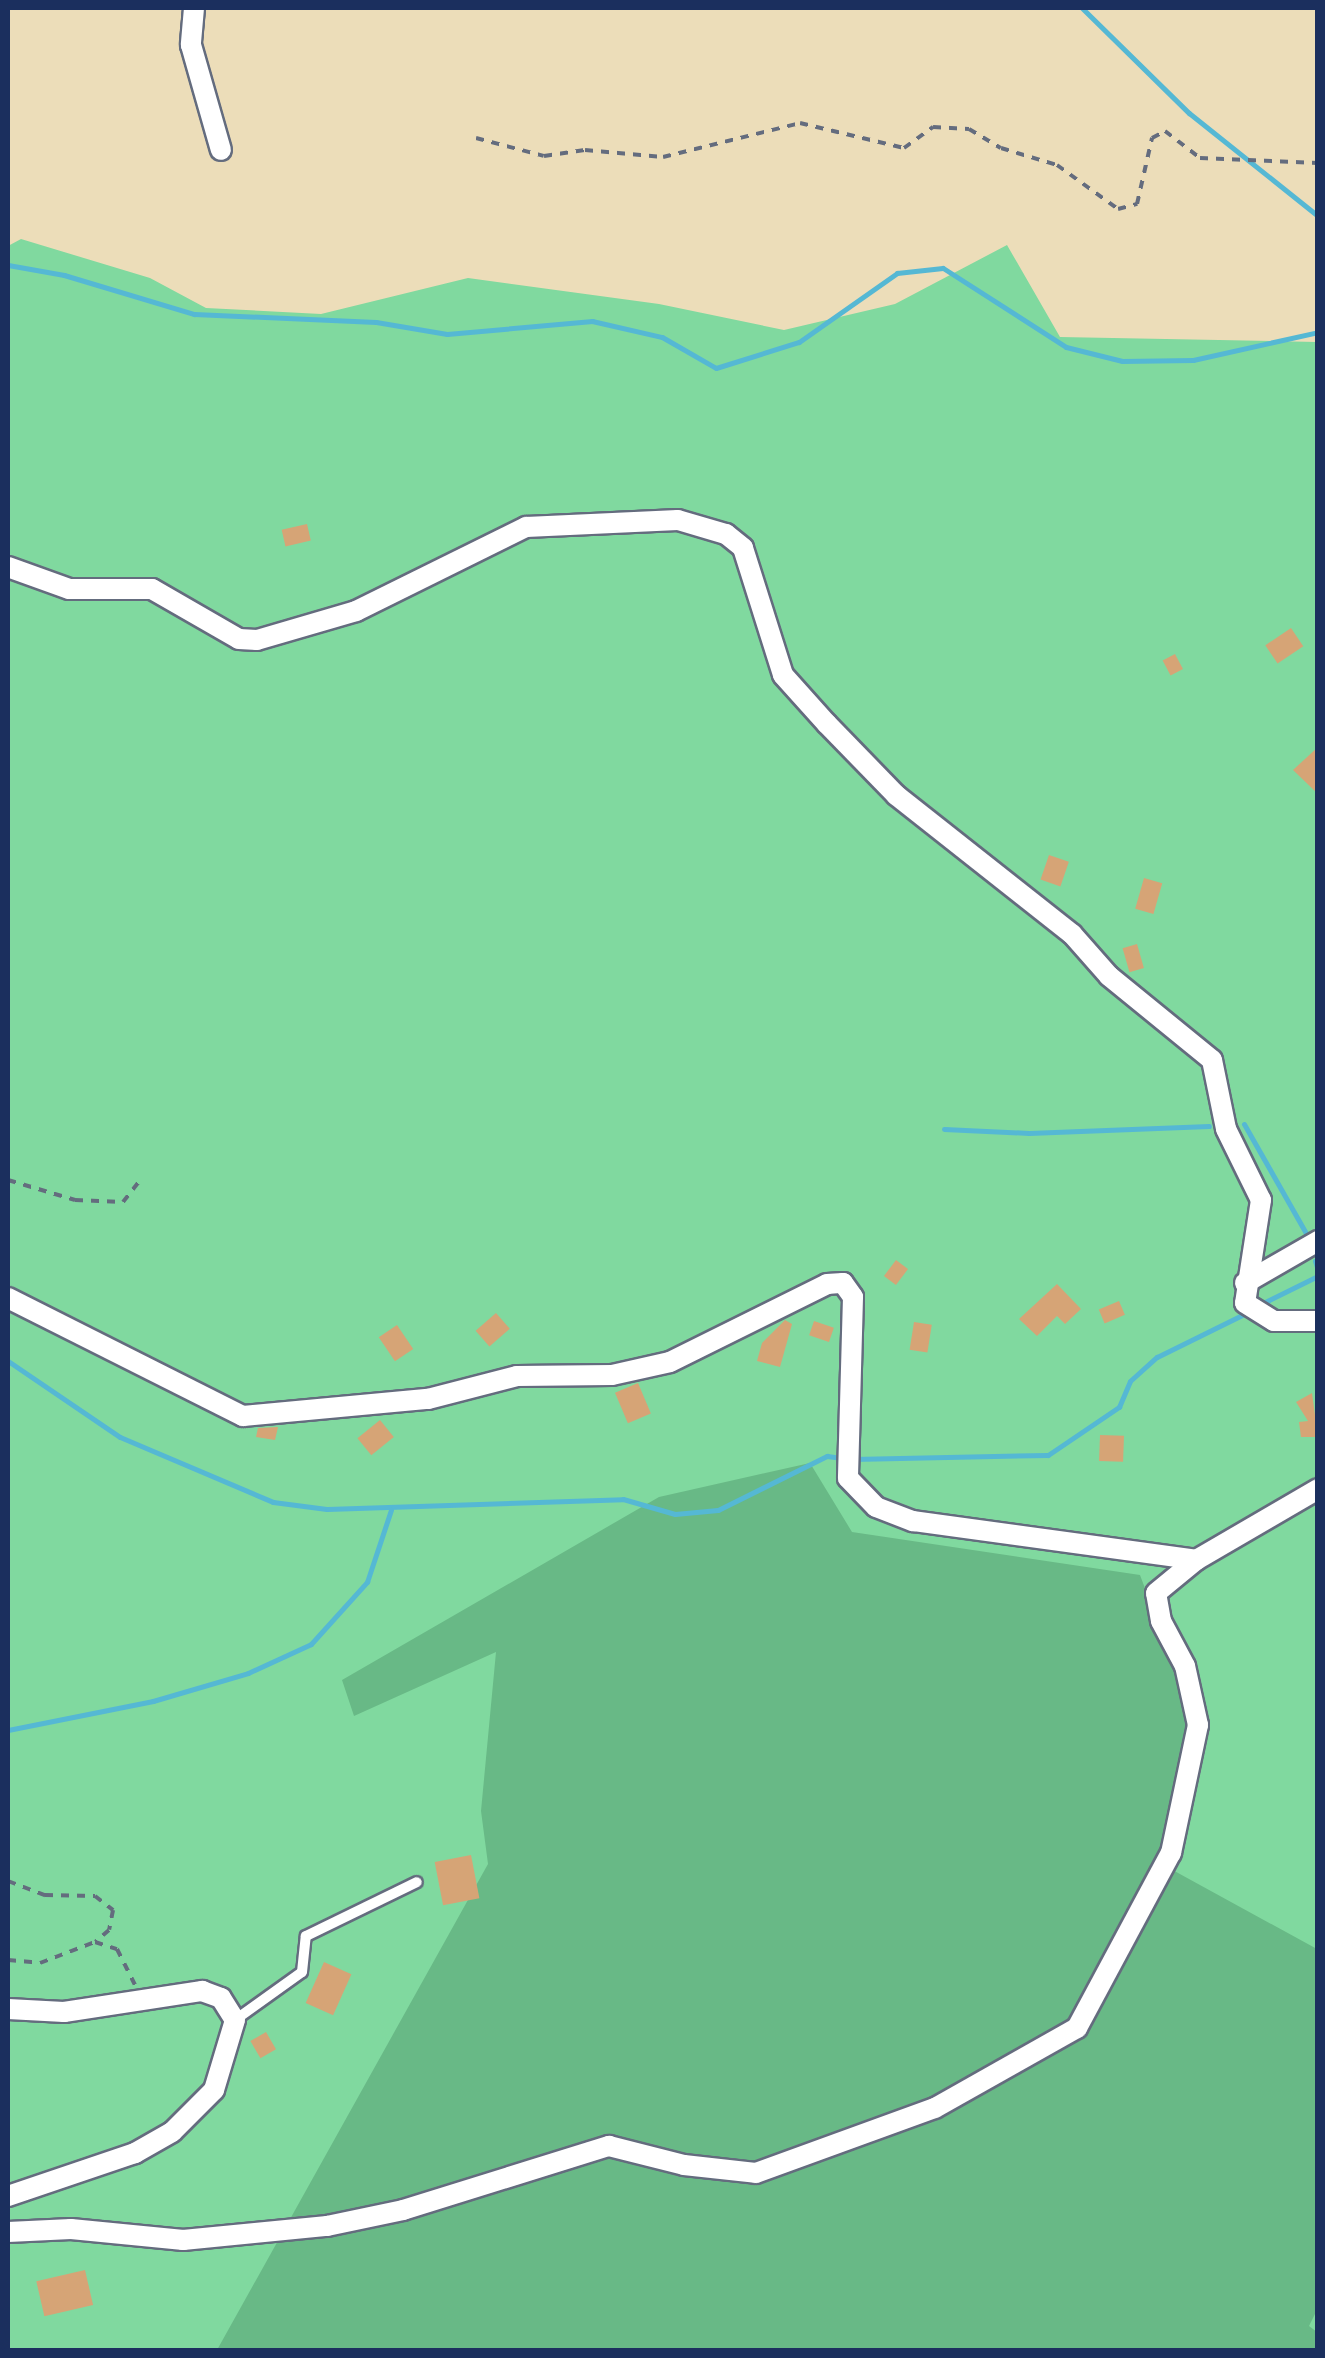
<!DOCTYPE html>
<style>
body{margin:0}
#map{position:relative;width:1325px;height:2358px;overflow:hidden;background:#ecddb9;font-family:"IM FELL English",serif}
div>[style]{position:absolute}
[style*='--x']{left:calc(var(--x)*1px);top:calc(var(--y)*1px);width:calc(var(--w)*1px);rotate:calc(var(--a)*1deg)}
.green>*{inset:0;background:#80d99f}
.forest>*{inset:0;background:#68b986}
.stream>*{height:5px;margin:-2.5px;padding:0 2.5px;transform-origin:2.5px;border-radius:2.5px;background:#55b8d4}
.building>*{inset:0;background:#d6a476;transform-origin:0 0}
.path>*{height:4px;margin-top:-2px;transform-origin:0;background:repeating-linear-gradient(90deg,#646c7e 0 8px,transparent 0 16px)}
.roads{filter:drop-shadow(2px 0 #646c7e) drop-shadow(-2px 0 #646c7e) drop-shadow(0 2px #646c7e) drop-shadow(0 -2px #646c7e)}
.lane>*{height:10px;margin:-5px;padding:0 5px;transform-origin:5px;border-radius:5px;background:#fff}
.street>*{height:20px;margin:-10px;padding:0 10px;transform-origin:10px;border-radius:10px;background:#fff}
span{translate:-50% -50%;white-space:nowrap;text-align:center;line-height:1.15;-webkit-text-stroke:9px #fcf5e5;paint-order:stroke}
.frame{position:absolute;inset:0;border:10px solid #1b2f5e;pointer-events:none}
</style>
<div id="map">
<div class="green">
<div style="clip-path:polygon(21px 239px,150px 278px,206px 308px,321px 314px,468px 278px,659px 304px,784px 330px,895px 304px,1007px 245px,1060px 337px,1317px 342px,1317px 2350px,8px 2350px,8px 246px)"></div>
</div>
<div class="forest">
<div style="clip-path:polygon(810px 1463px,852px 1532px,1140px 1575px,1186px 1698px,1192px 1744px,1158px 1862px,1317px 1949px,1318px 2308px,1309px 2326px,1317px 2332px,1317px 2350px,217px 2350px,488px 1864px,481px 1811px,496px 1652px,354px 1716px,342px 1680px,659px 1497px)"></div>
</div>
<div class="stream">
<div style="--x:1082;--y:8;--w:150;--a:44.5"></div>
<div style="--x:1189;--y:113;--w:165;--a:38.6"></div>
<div style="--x:8;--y:265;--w:57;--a:10.1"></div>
<div style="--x:64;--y:275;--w:136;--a:16.7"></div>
<div style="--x:194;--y:314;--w:182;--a:2.5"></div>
<div style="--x:376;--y:322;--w:72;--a:9.6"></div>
<div style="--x:447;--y:334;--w:146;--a:-5.1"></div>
<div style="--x:592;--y:321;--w:72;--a:12.9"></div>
<div style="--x:662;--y:337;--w:62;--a:29.9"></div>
<div style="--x:716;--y:368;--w:87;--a:-17.4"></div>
<div style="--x:799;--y:342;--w:120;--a:-35.1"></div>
<div style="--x:897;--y:273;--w:46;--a:-6.2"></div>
<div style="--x:943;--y:268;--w:146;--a:32.7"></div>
<div style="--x:1066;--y:347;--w:58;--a:14"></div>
<div style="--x:1122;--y:361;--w:71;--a:-0.8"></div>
<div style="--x:1193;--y:360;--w:128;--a:-12.6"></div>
<div style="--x:1244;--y:1124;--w:125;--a:60.4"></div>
<div style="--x:944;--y:1129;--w:85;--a:2.7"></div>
<div style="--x:1029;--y:1133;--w:180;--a:-2.2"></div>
<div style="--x:1315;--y:1261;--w:9;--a:72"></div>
<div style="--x:1259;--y:1305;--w:66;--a:-26.2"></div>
<div style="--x:8;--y:1361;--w:135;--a:34.2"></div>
<div style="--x:120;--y:1437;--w:166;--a:23"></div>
<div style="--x:273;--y:1502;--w:54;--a:7.4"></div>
<div style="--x:327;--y:1509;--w:296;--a:-1.9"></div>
<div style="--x:623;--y:1499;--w:54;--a:16.1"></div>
<div style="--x:675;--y:1514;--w:43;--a:-5.3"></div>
<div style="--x:718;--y:1510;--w:122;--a:-26.4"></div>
<div style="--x:827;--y:1456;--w:15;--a:8"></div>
<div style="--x:853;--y:1459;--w:195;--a:-1.2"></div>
<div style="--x:1048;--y:1455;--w:86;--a:-34.1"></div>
<div style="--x:1119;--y:1407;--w:28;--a:-67"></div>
<div style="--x:1130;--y:1381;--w:36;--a:-42"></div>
<div style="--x:1157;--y:1357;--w:104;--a:-26.3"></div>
<div style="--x:8;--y:1730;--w:148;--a:-11.3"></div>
<div style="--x:153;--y:1701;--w:99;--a:-16.4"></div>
<div style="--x:248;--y:1673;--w:69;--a:-24.7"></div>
<div style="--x:311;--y:1644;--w:84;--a:-47.9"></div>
<div style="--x:367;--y:1582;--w:76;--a:-71.6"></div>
</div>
<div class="building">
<div style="left:307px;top:524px;width:17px;height:26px;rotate:77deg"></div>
<div style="left:1291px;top:628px;width:22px;height:31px;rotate:56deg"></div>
<div style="left:1175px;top:654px;width:17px;height:14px;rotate:62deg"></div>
<div style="clip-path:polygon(1318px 747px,1318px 794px,1293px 770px)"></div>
<div style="left:1049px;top:855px;width:21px;height:26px;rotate:19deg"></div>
<div style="left:1144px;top:878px;width:19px;height:32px;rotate:16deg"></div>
<div style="left:1137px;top:944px;width:25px;height:15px;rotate:74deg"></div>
<div style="left:896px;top:1260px;width:15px;height:20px;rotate:37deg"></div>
<div style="clip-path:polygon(1057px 1284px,1081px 1309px,1065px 1324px,1057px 1316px,1037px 1336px,1019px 1319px)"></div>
<div style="left:1119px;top:1301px;width:15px;height:22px;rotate:67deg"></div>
<div style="left:496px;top:1313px;width:21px;height:27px;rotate:49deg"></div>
<div style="clip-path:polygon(785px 1320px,792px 1324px,780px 1367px,757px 1361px,762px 1343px)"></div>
<div style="left:814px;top:1321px;width:21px;height:15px;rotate:19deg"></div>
<div style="left:914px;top:1322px;width:18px;height:28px;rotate:9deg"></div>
<div style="left:397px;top:1325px;width:29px;height:22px;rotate:56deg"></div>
<div style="left:638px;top:1383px;width:33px;height:25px;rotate:67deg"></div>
<div style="clip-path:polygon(1312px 1393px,1318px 1437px,1301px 1437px,1299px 1422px,1308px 1421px,1296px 1402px)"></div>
<div style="left:380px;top:1420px;width:22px;height:29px;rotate:51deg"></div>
<div style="clip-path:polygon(278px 1427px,275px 1440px,256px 1437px,258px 1428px)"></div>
<div style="left:1100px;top:1435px;width:24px;height:26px;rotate:2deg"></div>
<div style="left:471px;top:1855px;width:44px;height:37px;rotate:79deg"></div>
<div style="left:324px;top:1962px;width:30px;height:45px;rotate:24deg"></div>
<div style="left:266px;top:2032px;width:20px;height:18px;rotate:60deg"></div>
<div style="left:85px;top:2270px;width:36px;height:50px;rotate:77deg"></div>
</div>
<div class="path">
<div style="--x:476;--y:138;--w:70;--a:14.8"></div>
<div style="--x:544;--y:156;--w:41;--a:-8.3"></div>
<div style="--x:585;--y:150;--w:78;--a:5.1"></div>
<div style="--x:663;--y:157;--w:141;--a:-13.9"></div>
<div style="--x:800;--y:123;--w:107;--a:13.5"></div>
<div style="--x:904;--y:148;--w:36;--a:-36"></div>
<div style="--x:933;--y:127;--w:36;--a:3"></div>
<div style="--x:969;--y:129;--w:37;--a:31"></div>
<div style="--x:1001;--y:148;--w:59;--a:16.9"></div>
<div style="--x:1057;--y:165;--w:75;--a:35.8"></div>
<div style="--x:1118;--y:209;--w:20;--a:-15"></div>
<div style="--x:1137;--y:204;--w:68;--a:-77.2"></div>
<div style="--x:1152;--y:138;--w:15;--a:-28"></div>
<div style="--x:1165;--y:131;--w:44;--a:37.6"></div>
<div style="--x:1200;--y:158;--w:118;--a:2.4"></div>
<div style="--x:8;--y:1180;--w:70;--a:16.6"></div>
<div style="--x:75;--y:1200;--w:48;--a:2.4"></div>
<div style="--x:123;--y:1202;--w:28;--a:-52"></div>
<div style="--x:8;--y:1881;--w:40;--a:21"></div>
<div style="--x:45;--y:1895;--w:50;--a:1.1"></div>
<div style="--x:95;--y:1896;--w:23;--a:38"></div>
<div style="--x:113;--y:1910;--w:20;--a:101"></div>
<div style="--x:109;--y:1930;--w:18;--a:139"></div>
<div style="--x:8;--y:1960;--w:32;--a:5"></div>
<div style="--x:40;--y:1963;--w:59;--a:-20.9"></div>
<div style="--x:95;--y:1942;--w:23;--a:18"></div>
<div style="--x:117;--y:1949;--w:40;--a:63.4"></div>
</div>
<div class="roads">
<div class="lane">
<div style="--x:235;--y:2020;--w:82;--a:-35.6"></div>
<div style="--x:302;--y:1972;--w:36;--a:-84"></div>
<div style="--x:306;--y:1936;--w:123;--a:-25.9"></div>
</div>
<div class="street">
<div style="--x:194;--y:8;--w:37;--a:95"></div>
<div style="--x:191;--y:45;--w:109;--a:74.1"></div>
<div style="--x:8;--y:567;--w:65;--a:19.8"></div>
<div style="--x:69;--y:589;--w:83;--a:0"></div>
<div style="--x:152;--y:589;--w:100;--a:29.9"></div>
<div style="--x:239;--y:639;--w:18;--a:3"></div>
<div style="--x:257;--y:640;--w:103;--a:-16.3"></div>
<div style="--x:356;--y:611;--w:190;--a:-26.3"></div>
<div style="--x:526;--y:527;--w:152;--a:-2.6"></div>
<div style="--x:678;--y:520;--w:50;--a:16.3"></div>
<div style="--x:726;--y:534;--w:22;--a:39"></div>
<div style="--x:743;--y:548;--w:133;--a:72.5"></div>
<div style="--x:783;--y:675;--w:66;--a:48.1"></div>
<div style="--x:827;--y:724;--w:99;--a:45.8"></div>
<div style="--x:896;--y:795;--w:224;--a:38.3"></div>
<div style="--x:1072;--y:934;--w:56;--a:48.6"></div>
<div style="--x:1109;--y:976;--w:133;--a:39.2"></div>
<div style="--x:1212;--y:1060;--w:70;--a:78.5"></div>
<div style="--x:1226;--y:1129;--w:79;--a:63.8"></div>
<div style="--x:1261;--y:1200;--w:104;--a:98.8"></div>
<div style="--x:1245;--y:1303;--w:34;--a:32"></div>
<div style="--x:1274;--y:1321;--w:44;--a:0"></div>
<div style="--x:1245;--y:1283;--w:84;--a:-29.9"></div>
<div style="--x:8;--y:1298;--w:263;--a:26.7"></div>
<div style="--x:243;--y:1416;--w:186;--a:-5.3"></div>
<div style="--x:428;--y:1399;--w:92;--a:-14.5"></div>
<div style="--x:517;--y:1376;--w:95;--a:-0.6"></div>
<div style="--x:612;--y:1375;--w:59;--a:-12.6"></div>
<div style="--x:670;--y:1362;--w:175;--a:-26.4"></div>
<div style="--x:827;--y:1284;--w:16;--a:-4"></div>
<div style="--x:843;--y:1283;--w:17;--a:54"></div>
<div style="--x:853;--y:1297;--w:181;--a:91.6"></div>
<div style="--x:848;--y:1478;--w:40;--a:46"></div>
<div style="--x:876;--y:1507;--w:40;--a:21"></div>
<div style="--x:913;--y:1521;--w:286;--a:7.8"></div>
<div style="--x:8;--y:2009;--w:56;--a:3.1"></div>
<div style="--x:64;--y:2012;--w:140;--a:-8.7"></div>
<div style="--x:202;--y:1991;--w:20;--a:20"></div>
<div style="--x:221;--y:1998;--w:26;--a:58"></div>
<div style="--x:235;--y:2020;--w:73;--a:106.7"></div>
<div style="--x:214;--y:2090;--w:59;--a:135"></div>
<div style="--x:172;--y:2132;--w:43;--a:150.4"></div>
<div style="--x:135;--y:2153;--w:134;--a:161.3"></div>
<div style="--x:8;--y:2232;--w:63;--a:-2.7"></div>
<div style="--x:71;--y:2229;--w:113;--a:5.6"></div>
<div style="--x:183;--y:2240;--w:145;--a:-5.6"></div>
<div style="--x:327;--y:2226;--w:78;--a:-11.9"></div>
<div style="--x:403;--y:2210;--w:216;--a:-17.3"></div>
<div style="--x:609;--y:2146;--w:77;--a:14.2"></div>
<div style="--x:684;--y:2165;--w:72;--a:6.3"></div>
<div style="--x:756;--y:2173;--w:190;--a:-20"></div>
<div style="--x:935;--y:2108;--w:163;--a:-29.4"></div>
<div style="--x:1077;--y:2028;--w:199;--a:-61.8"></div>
<div style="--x:1171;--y:1853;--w:131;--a:-78.1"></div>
<div style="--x:1198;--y:1725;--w:60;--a:-102.4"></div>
<div style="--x:1185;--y:1666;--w:51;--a:-118.1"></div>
<div style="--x:1161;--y:1621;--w:28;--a:-100"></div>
<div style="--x:1156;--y:1593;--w:52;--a:-39.5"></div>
<div style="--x:1196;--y:1560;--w:141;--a:-30.2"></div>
</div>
</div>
<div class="frame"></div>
</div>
